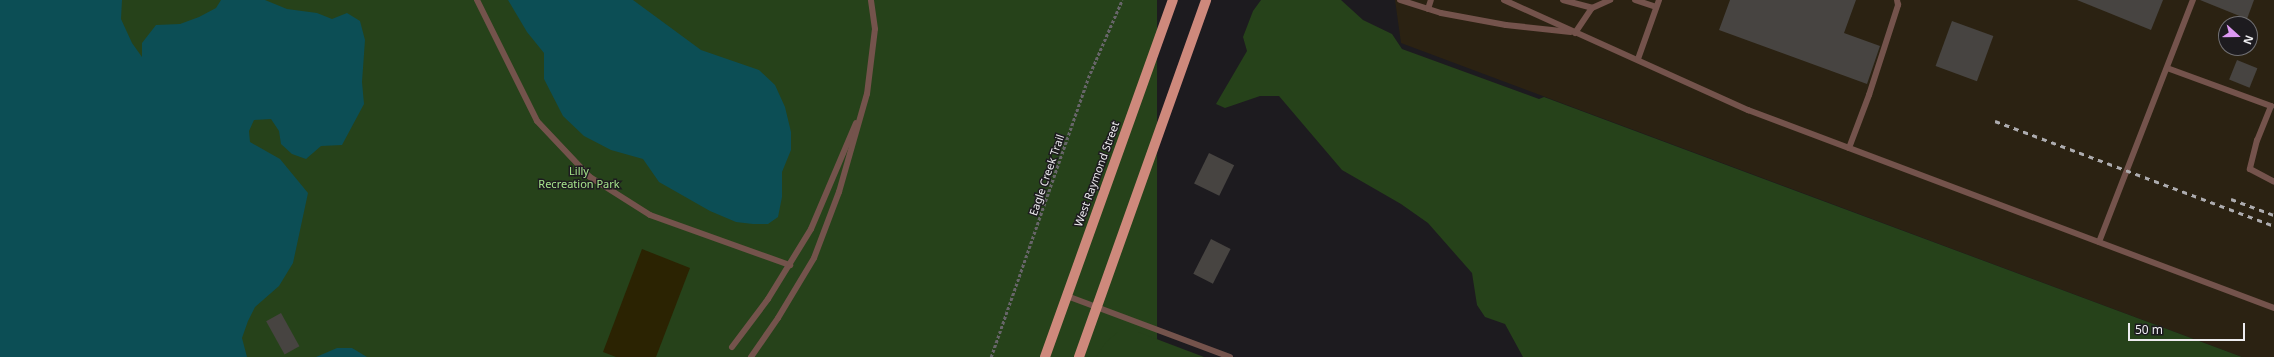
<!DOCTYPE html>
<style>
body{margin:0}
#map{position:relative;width:2274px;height:357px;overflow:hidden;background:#1d1b1f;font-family:"Noto Sans",sans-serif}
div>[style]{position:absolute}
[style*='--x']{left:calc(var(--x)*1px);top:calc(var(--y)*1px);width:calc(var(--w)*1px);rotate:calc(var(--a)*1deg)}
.industrial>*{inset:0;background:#2b2212}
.green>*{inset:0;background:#26421a;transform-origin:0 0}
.sand>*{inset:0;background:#2b2302}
.water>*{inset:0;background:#0c4e55}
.building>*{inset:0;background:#474441;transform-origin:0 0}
.path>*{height:2.5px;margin-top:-1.25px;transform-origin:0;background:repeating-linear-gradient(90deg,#676569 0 3px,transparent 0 5px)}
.service>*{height:6px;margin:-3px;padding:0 3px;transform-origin:3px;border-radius:3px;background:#74534c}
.primary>*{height:10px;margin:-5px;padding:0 5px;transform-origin:5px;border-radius:5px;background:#ce897c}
.rail>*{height:3px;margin-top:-1.5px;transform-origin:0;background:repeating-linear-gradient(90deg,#adacaf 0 5px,transparent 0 10px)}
span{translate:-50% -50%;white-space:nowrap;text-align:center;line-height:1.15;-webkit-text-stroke:3px #1d1b1f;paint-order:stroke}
.park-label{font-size:11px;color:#a5e38b}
.street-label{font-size:11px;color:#edecef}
.north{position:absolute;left:2218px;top:16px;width:40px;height:40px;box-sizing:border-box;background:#1d1b1f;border:1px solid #706f72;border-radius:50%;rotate:111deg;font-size:11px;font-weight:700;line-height:16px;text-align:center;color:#edecef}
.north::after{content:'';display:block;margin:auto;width:14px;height:18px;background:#dd99f3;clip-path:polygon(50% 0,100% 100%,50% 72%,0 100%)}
.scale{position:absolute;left:2128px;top:323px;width:117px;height:18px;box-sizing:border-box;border:2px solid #edecef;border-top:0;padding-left:5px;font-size:12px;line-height:14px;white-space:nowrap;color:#edecef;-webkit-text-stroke:3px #1d1b1f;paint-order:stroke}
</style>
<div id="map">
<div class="industrial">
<div style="clip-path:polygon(evenodd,1395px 0,2274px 0,2274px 357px,2242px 357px,1401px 43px,1395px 0,2226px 24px,2250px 24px,2250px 48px,2226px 48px,2226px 24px)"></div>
</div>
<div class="green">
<div style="left:0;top:0;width:1157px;height:357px"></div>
<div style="clip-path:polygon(1261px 0,1341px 0,1363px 20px,1392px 34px,1402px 49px,1539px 99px,1544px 97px,2242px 357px,1523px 357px,1505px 324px,1485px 317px,1477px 305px,1472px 273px,1428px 223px,1401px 204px,1342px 170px,1279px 96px,1260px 96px,1225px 108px,1216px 104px,1247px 51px,1243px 37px,1253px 11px)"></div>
<div style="clip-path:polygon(1118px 332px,1138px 332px,1204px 357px,1096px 357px,1106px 342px)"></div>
</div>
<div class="sand">
<div style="clip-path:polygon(642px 249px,690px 268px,656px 357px,616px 357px,603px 352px)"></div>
</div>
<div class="water">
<div style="clip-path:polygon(0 0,122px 0,121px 19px,132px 43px,142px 57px,142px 43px,156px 25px,180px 24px,199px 17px,216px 8px,221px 0,265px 0,287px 9px,317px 13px,332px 19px,347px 13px,360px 21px,365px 40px,362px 82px,364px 104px,342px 145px,321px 146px,306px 159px,292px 154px,281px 144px,279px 131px,271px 119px,254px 120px,249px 131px,250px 142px,280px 159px,308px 193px,293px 263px,279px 286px,255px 307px,248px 321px,242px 338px,247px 357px,0 357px)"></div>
<div style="clip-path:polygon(508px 0,633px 0,701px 50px,759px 70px,775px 85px,785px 107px,791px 132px,791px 150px,782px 172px,782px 197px,778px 217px,768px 224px,753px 224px,736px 222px,710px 211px,659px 182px,643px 159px,611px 150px,584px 136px,563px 116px,544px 79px,544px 53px,527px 32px)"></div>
<div style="clip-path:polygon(337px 348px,352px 348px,367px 357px,316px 357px)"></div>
</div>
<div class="building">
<div style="clip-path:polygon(1730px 0,1856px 0,1844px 33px,1880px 46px,1867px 84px,1719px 30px)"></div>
<div style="clip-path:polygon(2077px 0,2163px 0,2151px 30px)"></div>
<div style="clip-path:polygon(2200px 0,2254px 0,2247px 19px)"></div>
<div style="left:1952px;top:21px;width:44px;height:48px;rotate:20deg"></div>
<div style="left:2237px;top:60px;width:22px;height:21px;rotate:22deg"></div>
<div style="left:1209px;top:153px;width:28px;height:34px;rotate:26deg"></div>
<div style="left:1211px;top:239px;width:22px;height:39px;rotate:27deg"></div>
<div style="left:281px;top:313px;width:38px;height:17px;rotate:61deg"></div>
</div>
<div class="path">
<div style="--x:991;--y:357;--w:295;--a:-70.8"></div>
<div style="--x:1088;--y:78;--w:85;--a:-66.4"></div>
</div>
<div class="service">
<div style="--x:477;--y:0;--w:135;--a:63.6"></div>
<div style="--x:537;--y:121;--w:77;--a:46.6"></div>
<div style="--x:590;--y:177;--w:71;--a:32.3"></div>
<div style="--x:650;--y:215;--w:149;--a:19.7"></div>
<div style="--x:1400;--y:0;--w:43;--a:17.6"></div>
<div style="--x:1441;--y:13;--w:66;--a:10.5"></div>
<div style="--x:1506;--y:25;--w:65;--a:6.1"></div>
<div style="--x:1504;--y:0;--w:268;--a:24.3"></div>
<div style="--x:1748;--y:110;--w:562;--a:20.63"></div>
<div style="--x:1563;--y:0;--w:30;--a:15"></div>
<div style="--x:1635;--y:0;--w:22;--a:18"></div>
<div style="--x:1428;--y:9;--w:9;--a:-72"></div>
<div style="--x:1575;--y:33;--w:30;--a:-56"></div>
<div style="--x:1592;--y:8;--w:20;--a:-24"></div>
<div style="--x:1638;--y:59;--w:63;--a:-70.4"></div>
<div style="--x:2167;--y:68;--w:111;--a:20.1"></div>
<div style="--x:2271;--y:106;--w:37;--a:112"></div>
<div style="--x:2257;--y:140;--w:30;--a:104"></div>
<div style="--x:2250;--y:169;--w:27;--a:28"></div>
<div style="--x:1849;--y:148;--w:57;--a:-69.3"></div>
<div style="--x:1869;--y:95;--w:95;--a:-72.1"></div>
<div style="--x:1898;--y:5;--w:5;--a:-101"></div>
<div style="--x:2099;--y:242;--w:260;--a:-68.8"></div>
<div style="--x:1067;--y:296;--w:174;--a:20.5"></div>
<div style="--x:732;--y:347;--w:60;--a:-53.1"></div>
<div style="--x:768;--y:299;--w:82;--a:-58.4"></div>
<div style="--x:811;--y:229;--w:115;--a:-67"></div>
<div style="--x:751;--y:357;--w:47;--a:-55.3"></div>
<div style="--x:778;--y:318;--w:70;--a:-59"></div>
<div style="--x:814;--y:258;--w:71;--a:-69.3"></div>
<div style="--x:839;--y:192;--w:102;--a:-74.1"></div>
<div style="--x:867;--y:94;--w:65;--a:-83"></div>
<div style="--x:875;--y:29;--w:29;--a:-98"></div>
</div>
<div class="primary">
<div style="--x:1045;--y:357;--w:379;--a:-70.3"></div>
<div style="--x:1079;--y:357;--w:379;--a:-70.4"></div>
</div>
<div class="rail">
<div style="--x:1995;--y:121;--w:298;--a:20.6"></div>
<div style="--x:2231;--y:199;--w:46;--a:20.4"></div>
</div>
<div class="park-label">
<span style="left:579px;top:178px">Lilly<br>Recreation Park</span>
</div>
<div class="street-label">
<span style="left:1097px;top:174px;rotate:-70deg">West Raymond Street</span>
<span style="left:1047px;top:175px;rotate:-71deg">Eagle Creek Trail</span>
</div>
<div class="north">N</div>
<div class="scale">50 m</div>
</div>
